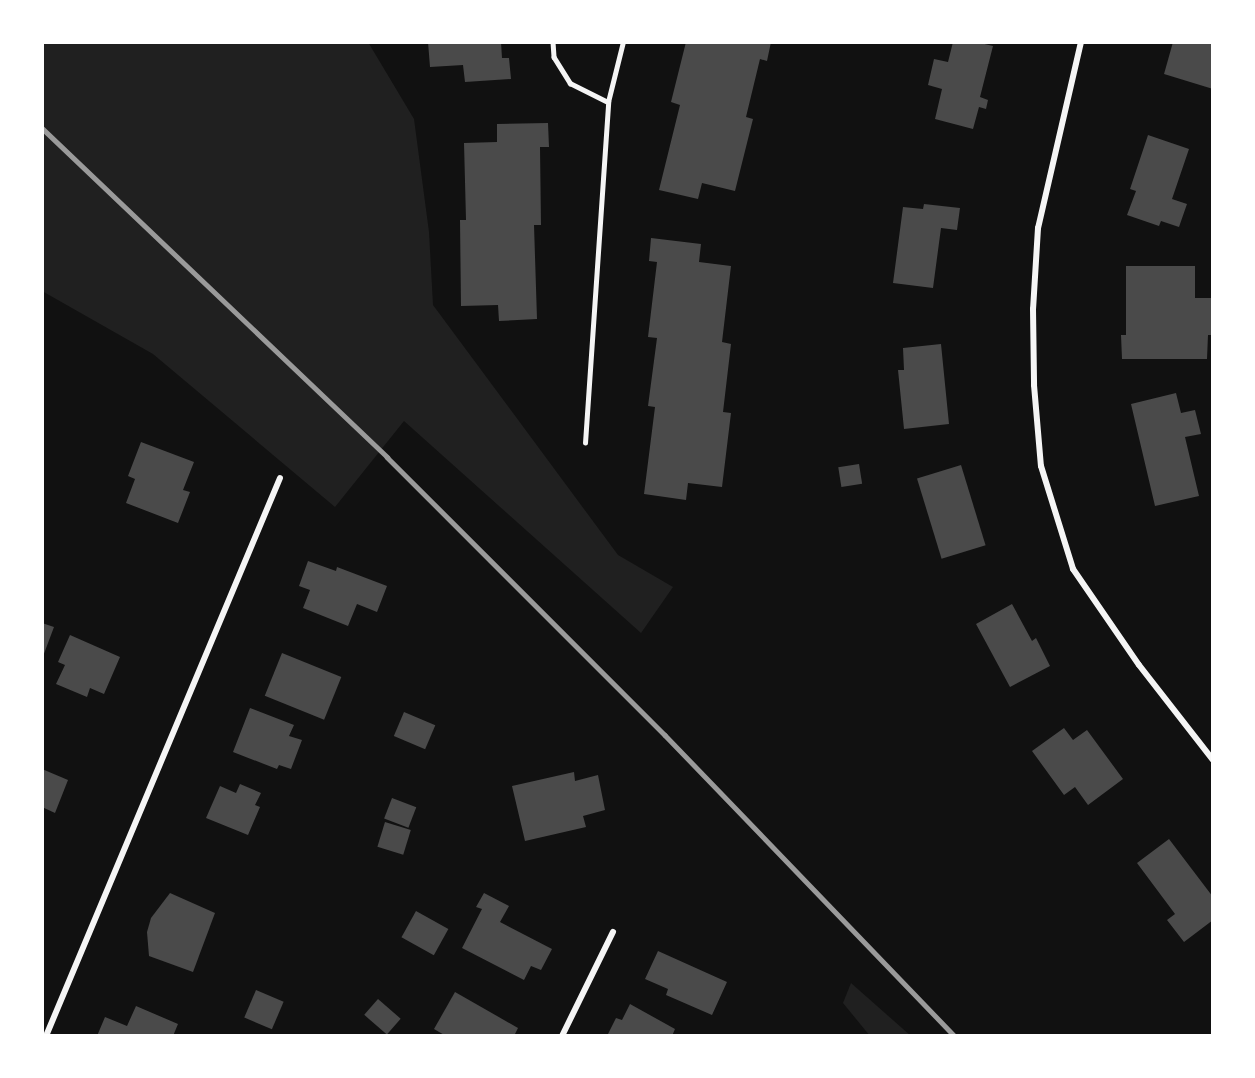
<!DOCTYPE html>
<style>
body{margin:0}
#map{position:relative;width:1255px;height:1078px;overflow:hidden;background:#111;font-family:"Varela Round",sans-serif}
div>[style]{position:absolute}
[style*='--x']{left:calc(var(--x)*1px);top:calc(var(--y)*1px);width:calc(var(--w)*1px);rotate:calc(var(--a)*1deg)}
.green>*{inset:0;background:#202020}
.building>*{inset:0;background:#4a4a4a;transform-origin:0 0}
.service>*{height:4.5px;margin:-2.25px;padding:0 2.25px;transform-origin:2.25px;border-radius:2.25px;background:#f5f5f5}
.minor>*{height:6px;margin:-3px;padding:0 3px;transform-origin:3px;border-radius:3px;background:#f5f5f5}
.rail>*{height:4.5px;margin:-2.25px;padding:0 2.25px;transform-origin:2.25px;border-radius:2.25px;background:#9a9a9a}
span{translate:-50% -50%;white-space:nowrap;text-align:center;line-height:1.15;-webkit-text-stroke:6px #fff;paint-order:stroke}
.frame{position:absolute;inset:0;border:44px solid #fff;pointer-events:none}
</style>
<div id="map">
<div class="green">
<div style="clip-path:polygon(42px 42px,368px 42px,414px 119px,429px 232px,433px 305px,618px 555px,673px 587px,641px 633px,404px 421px,335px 507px,153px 354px,42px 291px)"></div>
<div style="clip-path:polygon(851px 983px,911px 1036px,870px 1036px,843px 1003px)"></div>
</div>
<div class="building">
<div style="clip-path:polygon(428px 42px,501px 42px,502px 58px,509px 58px,511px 79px,465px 82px,463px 65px,430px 67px)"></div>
<div style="clip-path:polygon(686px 42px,771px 42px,767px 61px,760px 59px,746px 117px,753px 119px,735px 191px,702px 183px,698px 199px,659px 190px,680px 105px,671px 102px)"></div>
<div style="clip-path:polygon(953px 42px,976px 42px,993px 46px,980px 97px,988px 100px,986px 109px,979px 107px,973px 129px,935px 119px,942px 89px,928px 85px,934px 59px,948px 62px)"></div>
<div style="clip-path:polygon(1173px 42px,1213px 42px,1213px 89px,1164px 74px)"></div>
<div style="clip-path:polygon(548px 123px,549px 147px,540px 147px,541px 225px,534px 225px,537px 319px,499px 321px,498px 305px,461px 306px,460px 220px,466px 220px,464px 143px,497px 142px,497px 124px)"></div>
<div style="clip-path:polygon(1148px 135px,1189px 149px,1172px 199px,1187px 204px,1179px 227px,1161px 221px,1159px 226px,1127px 215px,1136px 191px,1130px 189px)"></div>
<div style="clip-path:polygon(924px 204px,960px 208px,957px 230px,941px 228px,933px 288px,893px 283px,903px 207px,923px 209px)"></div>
<div style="clip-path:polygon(651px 238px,701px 244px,699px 262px,731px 266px,722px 342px,731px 344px,723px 412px,731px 413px,722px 487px,688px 483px,686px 500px,644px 494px,655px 407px,648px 406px,657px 338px,648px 337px,657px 262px,649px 261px)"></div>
<div style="clip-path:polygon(1126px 266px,1195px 266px,1195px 298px,1213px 298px,1213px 335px,1208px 335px,1207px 359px,1122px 359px,1121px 335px,1126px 335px)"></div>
<div style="clip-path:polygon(941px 344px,949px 424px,904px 429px,898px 370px,904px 370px,903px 348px)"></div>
<div style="clip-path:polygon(1176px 393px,1181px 413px,1195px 410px,1201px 434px,1185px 437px,1199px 496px,1155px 506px,1131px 404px)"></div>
<div style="clip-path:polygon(141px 442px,194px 462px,183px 490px,190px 492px,178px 523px,126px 503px,135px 479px,128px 476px)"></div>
<div style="left:859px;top:464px;width:20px;height:21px;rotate:81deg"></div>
<div style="left:961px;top:465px;width:84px;height:46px;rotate:73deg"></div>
<div style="clip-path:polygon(308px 561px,336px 571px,337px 567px,387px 586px,377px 612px,357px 604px,348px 626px,303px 608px,310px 590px,299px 586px)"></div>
<div style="clip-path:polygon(1012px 604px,1032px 641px,1036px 638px,1050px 666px,1010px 687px,976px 624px)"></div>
<div style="clip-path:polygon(42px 623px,54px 627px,42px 659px)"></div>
<div style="clip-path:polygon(70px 635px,120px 657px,104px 694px,90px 688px,87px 697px,56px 684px,65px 665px,58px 662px)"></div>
<div style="left:282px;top:653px;width:64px;height:46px;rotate:22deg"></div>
<div style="clip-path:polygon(250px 708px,294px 725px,289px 736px,302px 740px,291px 769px,279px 765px,277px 769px,233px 752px)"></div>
<div style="left:404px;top:712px;width:34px;height:26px;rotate:23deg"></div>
<div style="clip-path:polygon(1064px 728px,1073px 740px,1087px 730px,1123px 779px,1088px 805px,1075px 787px,1064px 795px,1032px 751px)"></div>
<div style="clip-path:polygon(42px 769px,68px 780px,55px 813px,42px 807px)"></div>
<div style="clip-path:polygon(574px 772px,575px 781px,598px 775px,605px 810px,583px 816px,586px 827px,525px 841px,512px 786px)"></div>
<div style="clip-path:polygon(240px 784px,261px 793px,255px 805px,260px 807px,248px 835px,206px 818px,220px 786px,236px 793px)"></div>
<div style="left:392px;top:798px;width:26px;height:22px;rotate:21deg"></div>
<div style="left:385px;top:822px;width:27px;height:26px;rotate:17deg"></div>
<div style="clip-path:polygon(1169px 839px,1213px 897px,1213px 920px,1184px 942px,1167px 920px,1175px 914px,1137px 863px)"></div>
<div style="clip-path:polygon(170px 893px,215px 913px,193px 972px,149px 956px,147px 932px,151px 918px)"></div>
<div style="clip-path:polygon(484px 893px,509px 906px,500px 922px,552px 949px,541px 970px,531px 966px,524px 980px,462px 948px,482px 909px,476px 907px)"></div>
<div style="left:416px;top:911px;width:37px;height:30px;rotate:29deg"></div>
<div style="clip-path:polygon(658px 951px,727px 982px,712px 1015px,666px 995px,668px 989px,645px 979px)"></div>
<div style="left:256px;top:990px;width:30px;height:30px;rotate:23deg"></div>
<div style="clip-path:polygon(455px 992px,518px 1028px,514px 1036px,446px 1036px,434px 1029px)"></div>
<div style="left:378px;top:999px;width:30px;height:21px;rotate:41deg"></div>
<div style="clip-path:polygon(630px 1004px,675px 1029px,672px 1036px,607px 1036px,616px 1018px,622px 1020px)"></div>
<div style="clip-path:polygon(136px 1006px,178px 1024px,173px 1036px,97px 1036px,105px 1017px,127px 1026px)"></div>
</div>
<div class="service">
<div style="--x:553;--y:42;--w:15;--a:86"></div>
<div style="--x:554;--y:57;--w:31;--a:58"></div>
<div style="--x:570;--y:83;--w:42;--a:26.6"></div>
<div style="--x:585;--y:443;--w:342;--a:-86.1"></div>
<div style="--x:608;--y:102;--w:62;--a:-76"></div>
</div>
<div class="minor">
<div style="--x:1081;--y:42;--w:191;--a:103"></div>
<div style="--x:1038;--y:228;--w:81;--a:93.5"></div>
<div style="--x:1033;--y:309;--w:76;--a:89.2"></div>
<div style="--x:1034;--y:385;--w:81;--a:85.1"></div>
<div style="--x:1041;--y:466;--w:108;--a:72.7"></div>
<div style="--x:1073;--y:569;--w:116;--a:55.5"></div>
<div style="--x:1139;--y:665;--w:120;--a:52.1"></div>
<div style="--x:46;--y:1036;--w:605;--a:-67.25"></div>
<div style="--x:562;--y:1036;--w:116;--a:-63.9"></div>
</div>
<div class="rail">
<div style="--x:42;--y:128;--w:477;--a:43.6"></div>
<div style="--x:387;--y:457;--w:393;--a:45"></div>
<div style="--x:665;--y:735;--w:418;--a:46.1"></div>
</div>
<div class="frame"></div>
</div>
